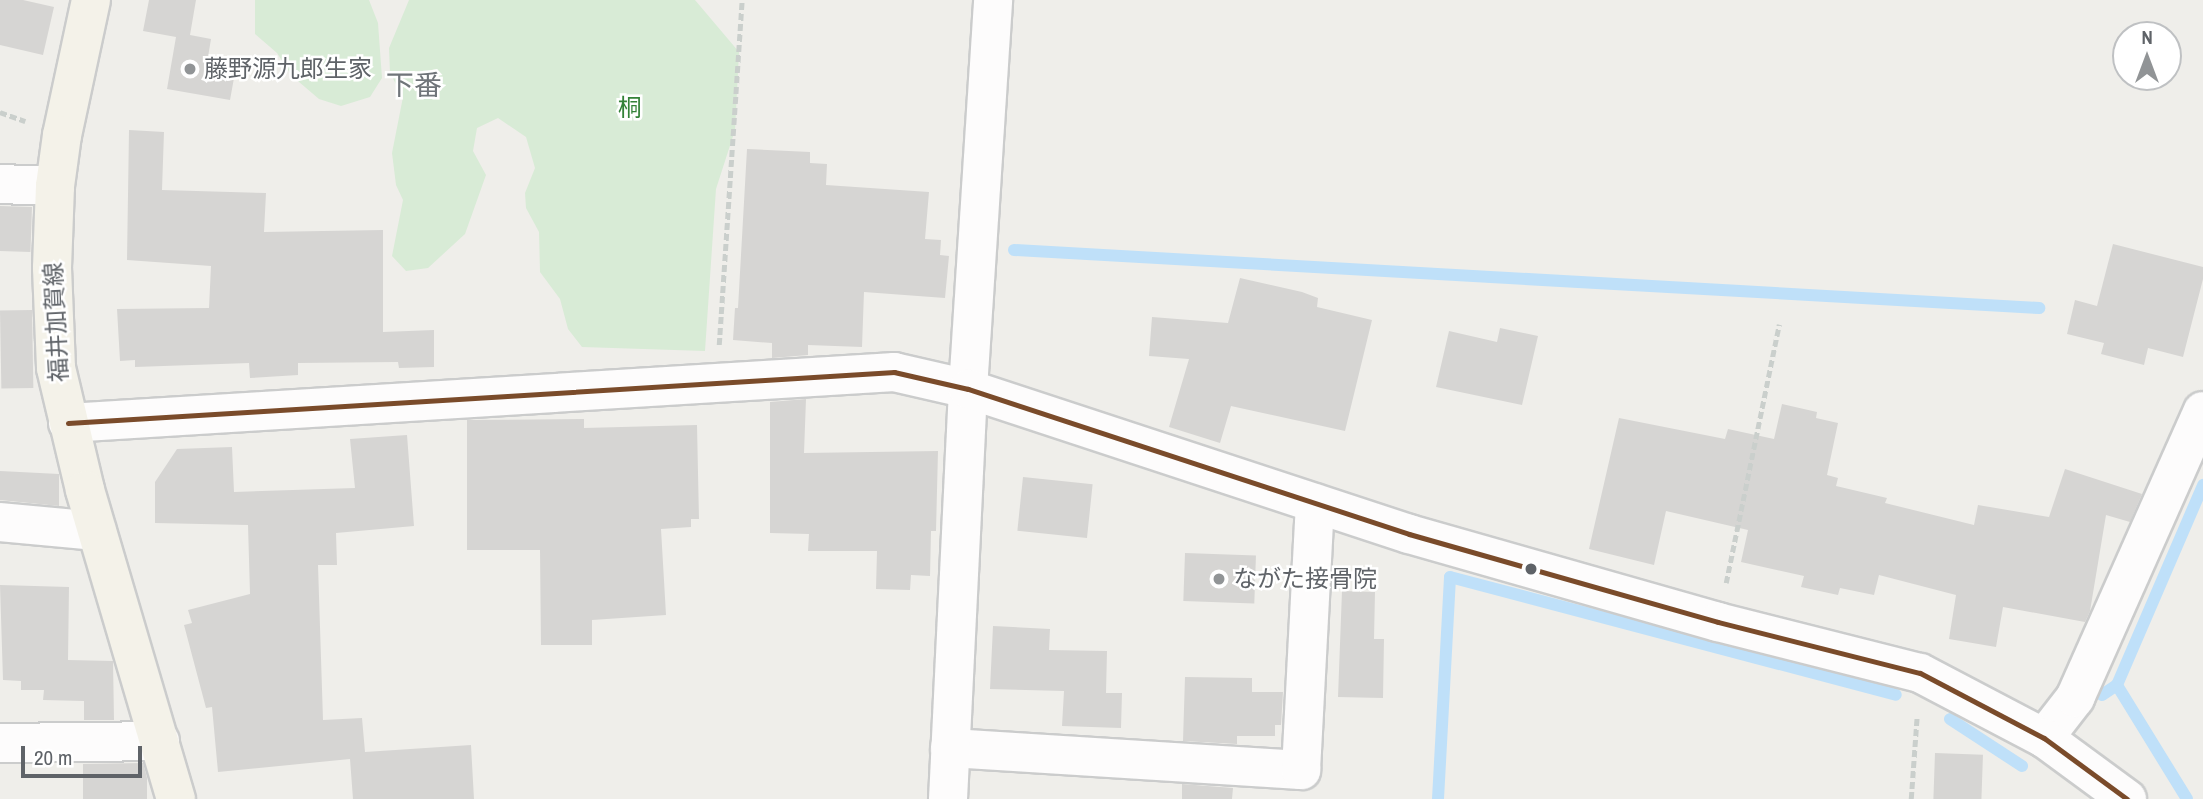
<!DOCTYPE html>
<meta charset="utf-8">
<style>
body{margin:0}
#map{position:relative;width:2203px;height:799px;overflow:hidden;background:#efeeea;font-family:"Archivo Narrow","Noto Sans JP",sans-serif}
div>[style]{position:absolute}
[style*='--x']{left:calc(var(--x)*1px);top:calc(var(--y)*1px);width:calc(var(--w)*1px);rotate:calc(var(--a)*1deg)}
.green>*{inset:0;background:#d8ebd6}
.stream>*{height:12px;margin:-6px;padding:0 6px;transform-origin:6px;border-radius:6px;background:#bfe0f9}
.building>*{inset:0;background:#d6d5d3;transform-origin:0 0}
.path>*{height:4.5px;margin-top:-2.25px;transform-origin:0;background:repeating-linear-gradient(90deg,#cacfcc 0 7px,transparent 0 10.5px)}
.roads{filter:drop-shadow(2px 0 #cbcccc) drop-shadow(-2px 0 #cbcccc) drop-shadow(0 2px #cbcccc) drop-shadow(0 -2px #cbcccc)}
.minor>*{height:38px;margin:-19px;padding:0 19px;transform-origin:19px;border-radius:19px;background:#fdfcfc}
.secondary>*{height:38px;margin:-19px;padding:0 19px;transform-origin:19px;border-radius:19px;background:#fdfcfc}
.primary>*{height:38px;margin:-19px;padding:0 19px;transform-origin:19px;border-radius:19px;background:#f4f2e9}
.bus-1>*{height:5px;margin:-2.5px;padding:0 2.5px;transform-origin:2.5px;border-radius:2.5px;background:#7a4b2a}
.dots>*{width:19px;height:19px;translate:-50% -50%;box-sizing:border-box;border:4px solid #fff;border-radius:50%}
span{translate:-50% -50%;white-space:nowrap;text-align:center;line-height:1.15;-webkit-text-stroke:5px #fff;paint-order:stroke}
.poi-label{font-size:24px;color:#5f6368}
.left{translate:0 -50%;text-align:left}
.park-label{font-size:24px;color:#348238}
.street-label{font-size:24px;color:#5f6368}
.quarter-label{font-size:28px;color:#70757a}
.north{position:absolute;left:2112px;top:21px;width:70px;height:70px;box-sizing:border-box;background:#fff;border:2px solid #bfc1c3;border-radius:50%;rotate:0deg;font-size:19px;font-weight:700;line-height:28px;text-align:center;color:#5f6368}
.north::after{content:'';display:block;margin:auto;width:24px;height:32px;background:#919496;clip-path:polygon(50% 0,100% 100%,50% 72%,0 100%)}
.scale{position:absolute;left:21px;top:746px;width:121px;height:32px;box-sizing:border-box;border:4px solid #5f6368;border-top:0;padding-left:9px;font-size:21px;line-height:24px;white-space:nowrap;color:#5f6368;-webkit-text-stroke:5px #fff;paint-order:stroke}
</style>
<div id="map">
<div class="green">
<div style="clip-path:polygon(255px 0,369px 0,378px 23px,382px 78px,370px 97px,341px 106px,319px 99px,292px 76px,277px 53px,255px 34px)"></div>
<div style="clip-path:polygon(409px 0,695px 0,739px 52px,735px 130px,716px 189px,705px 351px,582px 347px,568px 329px,560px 299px,540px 272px,539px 232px,526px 208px,525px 193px,535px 168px,526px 137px,498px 118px,477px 128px,473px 151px,486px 175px,465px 234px,428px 268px,406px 271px,392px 256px,403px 200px,396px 185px,392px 153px,403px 97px,390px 73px,389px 48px)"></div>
</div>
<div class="stream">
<div style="--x:1014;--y:250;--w:1027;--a:3.24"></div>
<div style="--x:2102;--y:695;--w:18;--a:-34"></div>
<div style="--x:1950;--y:719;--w:86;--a:33.1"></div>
<div style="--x:1438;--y:799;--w:222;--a:-86.9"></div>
<div style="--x:1450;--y:577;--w:461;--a:14.8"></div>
<div style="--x:2187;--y:799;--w:134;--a:-121.6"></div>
<div style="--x:2117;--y:685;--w:218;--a:-66.7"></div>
</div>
<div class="building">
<div style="clip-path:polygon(0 0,23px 0,54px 7px,43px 55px,0 45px)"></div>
<div style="clip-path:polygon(149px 0,196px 0,190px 35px,211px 39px,207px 63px,236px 67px,230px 100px,167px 89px,176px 37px,143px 31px)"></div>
<div style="clip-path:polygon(129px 130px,164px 132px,162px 190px,266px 193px,264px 232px,383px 230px,383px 332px,434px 330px,434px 367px,399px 368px,398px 362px,298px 363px,298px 375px,250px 378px,249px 363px,135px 367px,135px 360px,120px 361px,117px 309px,209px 308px,211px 266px,127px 260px)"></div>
<div style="clip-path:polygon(747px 149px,810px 152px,810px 163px,827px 164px,826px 185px,929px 192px,925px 239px,941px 240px,940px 255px,949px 256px,945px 298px,864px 292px,862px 347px,808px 345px,808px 355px,772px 358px,772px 343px,733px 340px,735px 308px,738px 308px)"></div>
<div style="left:0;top:206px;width:32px;height:45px;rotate:2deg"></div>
<div style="clip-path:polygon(2113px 244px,2203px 267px,2203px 279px,2183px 357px,2148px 348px,2144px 365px,2101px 354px,2104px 343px,2067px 334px,2075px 300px,2097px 306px)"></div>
<div style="clip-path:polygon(1240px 278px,1302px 292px,1318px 298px,1317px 307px,1372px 320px,1345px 431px,1231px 406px,1220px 443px,1169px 427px,1189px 359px,1149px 356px,1152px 317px,1228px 323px)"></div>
<div style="left:32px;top:310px;width:78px;height:32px;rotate:89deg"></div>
<div style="clip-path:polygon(1500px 328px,1538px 336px,1522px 405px,1436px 387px,1449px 331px,1497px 342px)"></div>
<div style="clip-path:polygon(806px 399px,804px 453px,938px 451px,936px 531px,931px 531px,930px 576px,911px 575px,910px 590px,876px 589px,877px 551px,808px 551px,809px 534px,770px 533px,770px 402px)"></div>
<div style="clip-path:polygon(1782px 404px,1817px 412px,1816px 418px,1838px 423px,1827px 475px,1838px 478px,1836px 486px,1887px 498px,1885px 503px,1974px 525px,1978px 505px,2049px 517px,2065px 469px,2142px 494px,2130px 522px,2106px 515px,2090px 611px,2085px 622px,2003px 607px,1996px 647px,1949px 639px,1956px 595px,1879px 575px,1874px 595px,1840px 588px,1838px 595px,1801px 587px,1804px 576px,1741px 562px,1748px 530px,1666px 511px,1654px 565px,1589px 549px,1619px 418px,1725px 439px,1728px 429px,1774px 439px)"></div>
<div style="clip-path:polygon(584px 419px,584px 428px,697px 425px,699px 519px,691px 519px,691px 527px,661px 529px,666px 615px,592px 620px,592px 645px,541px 645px,540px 550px,467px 550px,467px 420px)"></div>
<div style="clip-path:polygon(407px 435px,414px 526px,336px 533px,337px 565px,318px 565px,323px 720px,362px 718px,365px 752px,471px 745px,474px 799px,353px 799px,350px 759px,218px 772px,212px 707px,206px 708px,184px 625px,192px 623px,188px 610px,250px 594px,248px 525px,155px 523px,155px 482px,177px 449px,232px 447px,234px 492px,355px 488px,350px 439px)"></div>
<div style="clip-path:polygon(0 471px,59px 474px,59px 506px,0 500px)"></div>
<div style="left:1023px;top:477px;width:70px;height:54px;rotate:6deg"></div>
<div style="left:1185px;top:553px;width:71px;height:48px;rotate:2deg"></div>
<div style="clip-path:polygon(0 585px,69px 587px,68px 660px,113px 661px,114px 720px,84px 720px,84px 701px,43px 700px,44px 690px,21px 690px,21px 681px,3px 680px)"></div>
<div style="clip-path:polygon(1342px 591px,1375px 592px,1374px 639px,1384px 639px,1383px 698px,1338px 697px)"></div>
<div style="clip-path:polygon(993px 626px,1050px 629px,1049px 650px,1107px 651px,1106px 693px,1122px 693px,1121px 728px,1062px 726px,1064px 691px,990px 689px)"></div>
<div style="clip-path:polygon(1185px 677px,1252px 678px,1252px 692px,1283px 692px,1281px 725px,1275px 725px,1275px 736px,1237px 736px,1237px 744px,1183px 741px)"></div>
<div style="left:1935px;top:753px;width:48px;height:46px;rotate:2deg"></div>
<div style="clip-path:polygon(143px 763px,147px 778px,147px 799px,83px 799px,83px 764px)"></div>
<div style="clip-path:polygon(1182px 784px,1233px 788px,1232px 799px,1182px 799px)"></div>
</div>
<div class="path">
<div style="--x:0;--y:112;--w:27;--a:20"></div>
<div style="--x:719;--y:345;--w:346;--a:-86.2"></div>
<div style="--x:1726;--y:583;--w:264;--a:-78.4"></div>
<div style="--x:1911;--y:799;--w:83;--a:-85.9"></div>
</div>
<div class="roads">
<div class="minor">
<div style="--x:0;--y:184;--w:55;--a:2.1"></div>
<div style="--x:0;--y:522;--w:97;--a:5.3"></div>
<div style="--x:2044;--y:738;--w:51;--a:-52.2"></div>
<div style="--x:2075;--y:698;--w:314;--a:-66"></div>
<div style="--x:0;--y:743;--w:160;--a:-0.7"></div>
<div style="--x:950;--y:748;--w:352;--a:3.6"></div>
<div style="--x:1301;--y:770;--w:267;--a:-87"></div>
<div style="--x:948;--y:799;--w:410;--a:-87.2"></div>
<div style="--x:968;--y:389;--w:390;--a:-86.3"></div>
</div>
<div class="secondary">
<div style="--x:68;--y:423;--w:828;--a:-3.53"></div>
<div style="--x:894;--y:372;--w:76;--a:12.9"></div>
<div style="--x:968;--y:389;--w:464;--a:18.2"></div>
<div style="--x:1409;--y:534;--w:321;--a:15.9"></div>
<div style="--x:1718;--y:622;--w:208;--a:14.2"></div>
<div style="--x:1920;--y:673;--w:140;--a:27.7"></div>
<div style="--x:2044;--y:738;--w:103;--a:36.3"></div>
</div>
<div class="primary">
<div style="--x:91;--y:0;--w:138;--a:102.1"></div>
<div style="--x:62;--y:135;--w:51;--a:97.8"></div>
<div style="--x:55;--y:186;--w:82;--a:92.1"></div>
<div style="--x:52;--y:268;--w:100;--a:87.7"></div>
<div style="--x:56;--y:368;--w:125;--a:76.6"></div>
<div style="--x:85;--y:490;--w:322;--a:73.6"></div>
</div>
</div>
<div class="bus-1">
<div style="--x:68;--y:423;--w:828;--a:-3.53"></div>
<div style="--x:894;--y:372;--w:76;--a:12.9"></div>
<div style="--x:968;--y:389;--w:464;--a:18.2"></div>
<div style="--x:1409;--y:534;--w:321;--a:15.9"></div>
<div style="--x:1718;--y:622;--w:208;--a:14.2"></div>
<div style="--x:1920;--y:673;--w:140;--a:27.7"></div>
<div style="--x:2044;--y:738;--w:103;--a:36.3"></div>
</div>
<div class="dots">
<div style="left:190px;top:69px;background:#919496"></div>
<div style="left:1531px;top:569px;background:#5f6368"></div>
<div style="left:1219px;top:579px;background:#919496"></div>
</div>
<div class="poi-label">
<span class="left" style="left:204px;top:69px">藤野源九郎生家</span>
<span class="left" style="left:1233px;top:579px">ながた接骨院</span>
</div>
<div class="park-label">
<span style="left:630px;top:108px">桐</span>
</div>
<div class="street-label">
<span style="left:56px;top:322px;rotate:-93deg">福井加賀線</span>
</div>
<div class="quarter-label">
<span style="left:414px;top:85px">下番</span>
</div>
<div class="north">N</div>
<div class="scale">20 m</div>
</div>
